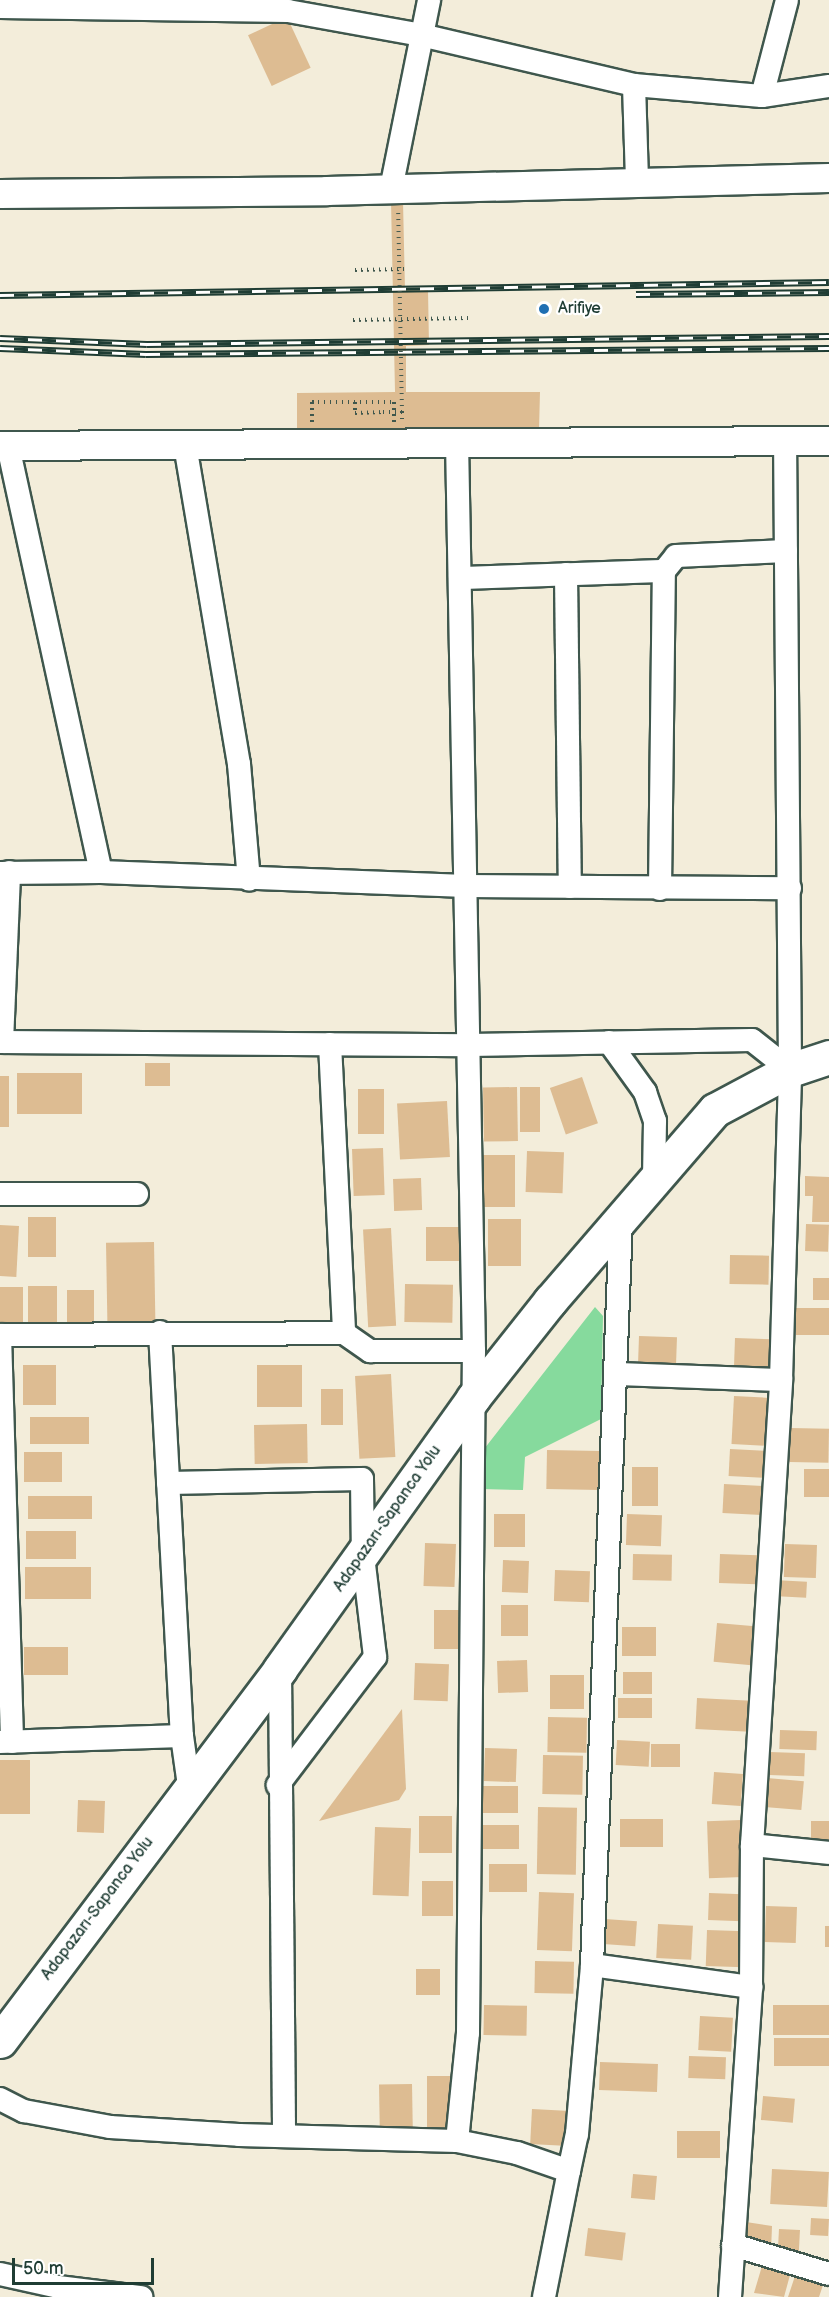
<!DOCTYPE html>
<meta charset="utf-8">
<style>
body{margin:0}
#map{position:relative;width:829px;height:2297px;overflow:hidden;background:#f3edda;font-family:"Balsamiq Sans",sans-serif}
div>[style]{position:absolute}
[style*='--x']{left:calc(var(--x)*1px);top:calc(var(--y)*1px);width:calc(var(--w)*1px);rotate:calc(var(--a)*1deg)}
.green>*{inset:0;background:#86da9d}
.building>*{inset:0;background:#ddbc92;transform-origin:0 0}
.path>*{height:4px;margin-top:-2px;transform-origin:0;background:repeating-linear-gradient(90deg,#3f574d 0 1.5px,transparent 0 6px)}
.roads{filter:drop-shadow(2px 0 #3f574d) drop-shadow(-2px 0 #3f574d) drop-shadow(0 2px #3f574d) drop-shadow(0 -2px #3f574d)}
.minor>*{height:22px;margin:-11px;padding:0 11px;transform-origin:11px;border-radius:11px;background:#fff}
.tertiary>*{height:28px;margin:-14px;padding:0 14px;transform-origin:14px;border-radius:14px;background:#fff}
.secondary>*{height:33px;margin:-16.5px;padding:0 16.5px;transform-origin:16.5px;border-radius:16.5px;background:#fff}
.rail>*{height:7px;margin-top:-3.5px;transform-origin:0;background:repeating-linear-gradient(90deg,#fff 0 14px,#1f3d34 0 28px);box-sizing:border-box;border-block:2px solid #1f3d34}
.path-bridge>*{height:4px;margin-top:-2px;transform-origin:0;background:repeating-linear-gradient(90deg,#3f574d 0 1.5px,transparent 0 6px)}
.dots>*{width:16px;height:16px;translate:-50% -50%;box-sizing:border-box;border:3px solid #fff;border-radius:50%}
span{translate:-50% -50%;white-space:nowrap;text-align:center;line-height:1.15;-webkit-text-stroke:4.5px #fff;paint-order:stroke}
.poi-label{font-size:16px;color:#1f3d34}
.left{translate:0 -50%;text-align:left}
.street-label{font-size:16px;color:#1f3d34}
.scale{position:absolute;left:12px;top:2258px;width:142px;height:27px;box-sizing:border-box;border:3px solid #1f3d34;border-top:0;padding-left:8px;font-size:18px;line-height:21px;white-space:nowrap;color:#1f3d34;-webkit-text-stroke:4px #fff;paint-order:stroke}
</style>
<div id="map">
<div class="green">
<div style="clip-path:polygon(595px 1307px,603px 1316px,601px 1419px,525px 1457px,523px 1490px,481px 1489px,481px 1453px)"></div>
</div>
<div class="building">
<div style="left:287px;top:17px;width:56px;height:43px;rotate:65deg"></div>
<div style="clip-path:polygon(391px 201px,403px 201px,405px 290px,428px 290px,429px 345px,406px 346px,406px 392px,540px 392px,539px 430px,297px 430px,297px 393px,395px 392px)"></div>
<div style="left:145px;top:1063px;width:25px;height:23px"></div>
<div style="left:82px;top:1073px;width:41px;height:65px;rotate:90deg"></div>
<div style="left:0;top:1076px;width:9px;height:51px"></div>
<div style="left:582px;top:1077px;width:49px;height:34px;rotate:71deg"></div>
<div style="left:517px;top:1087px;width:54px;height:34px;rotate:89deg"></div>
<div style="left:520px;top:1087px;width:20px;height:45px"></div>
<div style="left:358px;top:1089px;width:26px;height:45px"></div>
<div style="left:447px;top:1101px;width:56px;height:50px;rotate:87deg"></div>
<div style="left:383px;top:1148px;width:47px;height:31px;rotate:88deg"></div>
<div style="left:527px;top:1151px;width:37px;height:41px;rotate:2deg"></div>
<div style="left:482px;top:1155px;width:33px;height:52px"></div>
<div style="clip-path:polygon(805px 1176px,829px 1177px,829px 1222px,812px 1222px,813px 1196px,805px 1196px)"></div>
<div style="left:421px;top:1178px;width:32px;height:28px;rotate:88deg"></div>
<div style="left:28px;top:1217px;width:28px;height:40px"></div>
<div style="left:488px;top:1219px;width:33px;height:47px"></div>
<div style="left:806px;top:1224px;width:23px;height:27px;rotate:2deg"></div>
<div style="left:0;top:1225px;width:19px;height:51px;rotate:3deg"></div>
<div style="left:426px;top:1227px;width:33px;height:34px"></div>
<div style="left:391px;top:1228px;width:98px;height:28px;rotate:87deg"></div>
<div style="left:154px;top:1242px;width:79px;height:48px;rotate:89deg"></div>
<div style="left:730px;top:1255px;width:39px;height:29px;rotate:1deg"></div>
<div style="left:813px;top:1278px;width:16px;height:22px"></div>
<div style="left:405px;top:1284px;width:48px;height:38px;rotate:1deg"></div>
<div style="left:28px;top:1286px;width:29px;height:42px"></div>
<div style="left:0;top:1287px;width:23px;height:40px"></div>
<div style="left:67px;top:1290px;width:27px;height:36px"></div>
<div style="left:796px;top:1308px;width:33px;height:27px"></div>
<div style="left:639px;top:1336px;width:38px;height:32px;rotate:2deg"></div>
<div style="left:735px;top:1338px;width:38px;height:32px;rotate:2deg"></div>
<div style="left:23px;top:1365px;width:33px;height:40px"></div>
<div style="left:257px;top:1365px;width:45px;height:42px"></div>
<div style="left:391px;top:1374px;width:83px;height:36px;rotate:87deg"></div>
<div style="left:321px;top:1389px;width:22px;height:36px"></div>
<div style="left:734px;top:1396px;width:36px;height:48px;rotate:3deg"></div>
<div style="left:30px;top:1417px;width:59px;height:27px"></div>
<div style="left:307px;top:1424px;width:39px;height:53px;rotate:89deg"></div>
<div style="left:790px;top:1428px;width:39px;height:34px;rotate:1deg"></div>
<div style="left:730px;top:1449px;width:34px;height:27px;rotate:3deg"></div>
<div style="left:547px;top:1450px;width:53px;height:39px;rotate:1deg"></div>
<div style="left:24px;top:1452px;width:38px;height:30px"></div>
<div style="left:632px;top:1467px;width:26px;height:39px"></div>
<div style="left:804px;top:1469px;width:25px;height:28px"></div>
<div style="left:724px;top:1484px;width:39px;height:29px;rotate:3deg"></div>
<div style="left:92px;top:1496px;width:23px;height:64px;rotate:90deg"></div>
<div style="left:494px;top:1514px;width:31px;height:33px"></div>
<div style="left:627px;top:1514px;width:35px;height:31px;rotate:2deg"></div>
<div style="left:76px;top:1531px;width:28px;height:50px;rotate:90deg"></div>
<div style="left:425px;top:1543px;width:31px;height:43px;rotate:2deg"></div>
<div style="left:785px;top:1544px;width:32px;height:33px;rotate:2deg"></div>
<div style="left:633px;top:1554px;width:39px;height:26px;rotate:1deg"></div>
<div style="left:720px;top:1554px;width:38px;height:29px;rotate:2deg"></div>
<div style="left:503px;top:1560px;width:26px;height:32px;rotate:2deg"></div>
<div style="left:25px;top:1567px;width:66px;height:32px"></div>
<div style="left:555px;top:1570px;width:35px;height:31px;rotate:2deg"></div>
<div style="left:774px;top:1580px;width:33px;height:16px;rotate:3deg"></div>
<div style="left:501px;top:1605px;width:27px;height:31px"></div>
<div style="left:434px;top:1610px;width:31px;height:39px"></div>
<div style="left:717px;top:1623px;width:38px;height:39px;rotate:5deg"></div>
<div style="left:622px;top:1627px;width:34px;height:29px"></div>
<div style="left:24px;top:1647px;width:44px;height:28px"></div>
<div style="left:527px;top:1660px;width:32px;height:30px;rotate:88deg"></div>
<div style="left:415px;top:1663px;width:34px;height:37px;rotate:2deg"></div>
<div style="left:652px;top:1672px;width:22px;height:29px;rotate:90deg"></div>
<div style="left:550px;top:1675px;width:34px;height:34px"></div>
<div style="left:618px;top:1698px;width:34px;height:20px"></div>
<div style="left:697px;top:1698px;width:54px;height:31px;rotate:3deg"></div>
<div style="clip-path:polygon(402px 1709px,406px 1789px,399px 1800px,319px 1821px)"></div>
<div style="left:548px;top:1717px;width:39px;height:35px;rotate:1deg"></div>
<div style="left:780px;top:1730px;width:37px;height:19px;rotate:2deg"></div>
<div style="left:617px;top:1740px;width:33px;height:25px;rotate:3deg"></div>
<div style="left:651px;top:1744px;width:29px;height:23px"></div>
<div style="left:485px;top:1748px;width:32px;height:33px;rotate:2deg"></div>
<div style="left:770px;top:1752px;width:35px;height:23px;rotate:2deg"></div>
<div style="left:543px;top:1755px;width:40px;height:39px;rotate:1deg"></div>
<div style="left:0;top:1760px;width:30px;height:54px"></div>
<div style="left:714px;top:1772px;width:29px;height:32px;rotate:4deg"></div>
<div style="left:767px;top:1778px;width:37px;height:29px;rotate:5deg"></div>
<div style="left:482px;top:1786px;width:36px;height:27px"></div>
<div style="left:78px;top:1800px;width:27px;height:32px;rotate:2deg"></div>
<div style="left:538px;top:1807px;width:39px;height:67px;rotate:1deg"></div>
<div style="left:419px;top:1816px;width:33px;height:37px"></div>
<div style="left:620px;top:1819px;width:43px;height:28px"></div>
<div style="left:741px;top:1820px;width:57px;height:34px;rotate:88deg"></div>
<div style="left:811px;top:1821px;width:18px;height:26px"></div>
<div style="left:482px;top:1825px;width:37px;height:24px"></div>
<div style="left:375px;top:1827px;width:36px;height:68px;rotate:2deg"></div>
<div style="left:489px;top:1864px;width:38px;height:28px"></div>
<div style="left:422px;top:1881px;width:31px;height:35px"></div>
<div style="left:539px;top:1892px;width:35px;height:58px;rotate:2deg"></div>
<div style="left:709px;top:1893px;width:34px;height:27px;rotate:2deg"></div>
<div style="left:766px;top:1906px;width:31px;height:36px;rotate:2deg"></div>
<div style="left:605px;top:1919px;width:32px;height:25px;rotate:4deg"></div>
<div style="left:658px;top:1924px;width:35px;height:34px;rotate:3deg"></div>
<div style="left:825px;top:1926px;width:4px;height:21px"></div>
<div style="left:707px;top:1930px;width:38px;height:36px;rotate:2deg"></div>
<div style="left:535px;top:1961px;width:39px;height:32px;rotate:1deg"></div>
<div style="left:416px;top:1969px;width:24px;height:26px"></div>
<div style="left:484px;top:2005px;width:43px;height:30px;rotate:1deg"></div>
<div style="left:773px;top:2005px;width:56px;height:30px"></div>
<div style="left:700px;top:2016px;width:33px;height:34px;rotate:3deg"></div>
<div style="left:829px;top:2038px;width:28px;height:55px;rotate:90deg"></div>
<div style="left:689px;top:2056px;width:37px;height:22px;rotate:2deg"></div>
<div style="left:600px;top:2062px;width:58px;height:28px;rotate:2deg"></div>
<div style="left:427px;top:2076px;width:24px;height:60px"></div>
<div style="left:412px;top:2084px;width:44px;height:33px;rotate:89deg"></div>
<div style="left:763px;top:2096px;width:32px;height:24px;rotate:5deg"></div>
<div style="left:532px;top:2109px;width:38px;height:35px;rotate:3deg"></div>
<div style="left:677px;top:2131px;width:43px;height:27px"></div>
<div style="left:772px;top:2169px;width:57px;height:35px;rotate:3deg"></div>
<div style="left:633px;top:2174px;width:24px;height:24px;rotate:5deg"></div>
<div style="left:811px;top:2218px;width:18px;height:17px;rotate:3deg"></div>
<div style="clip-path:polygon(746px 2222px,772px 2226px,771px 2251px,745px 2241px)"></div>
<div style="left:588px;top:2228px;width:38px;height:28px;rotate:7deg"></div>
<div style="left:779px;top:2229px;width:21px;height:25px;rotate:3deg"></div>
<div style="clip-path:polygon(762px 2266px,790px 2275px,784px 2297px,754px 2293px)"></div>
<div style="clip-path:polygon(797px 2270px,825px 2279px,819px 2297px,788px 2297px)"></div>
</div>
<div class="path">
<div style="--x:355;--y:270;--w:49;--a:-1.2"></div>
<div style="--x:353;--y:320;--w:115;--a:-1"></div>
<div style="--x:355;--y:402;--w:11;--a:90"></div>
<div style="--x:355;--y:413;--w:28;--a:-2"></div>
<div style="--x:402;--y:412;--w:9;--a:90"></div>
<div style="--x:312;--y:422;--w:20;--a:-90"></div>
<div style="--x:312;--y:402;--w:82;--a:0"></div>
<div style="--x:394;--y:402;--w:20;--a:90"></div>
</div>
<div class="roads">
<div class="minor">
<div style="--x:0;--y:7;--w:288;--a:0.8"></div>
<div style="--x:288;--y:11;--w:135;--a:10.2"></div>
<div style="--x:421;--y:35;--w:219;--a:13.2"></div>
<div style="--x:634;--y:85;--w:128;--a:4.9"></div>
<div style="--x:762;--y:96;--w:68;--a:-8.5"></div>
<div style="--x:634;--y:85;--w:98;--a:88.2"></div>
<div style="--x:762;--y:96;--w:99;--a:-75.4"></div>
<div style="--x:391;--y:189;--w:193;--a:-78.6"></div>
<div style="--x:185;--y:445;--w:324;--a:80.4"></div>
<div style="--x:239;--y:764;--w:116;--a:85.1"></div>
<div style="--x:8;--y:446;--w:436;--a:77.7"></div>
<div style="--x:566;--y:574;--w:313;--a:89.3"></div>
<div style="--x:460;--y:578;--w:204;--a:-2"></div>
<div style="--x:0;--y:873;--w:101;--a:-0.6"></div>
<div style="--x:101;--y:872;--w:365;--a:2.2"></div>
<div style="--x:466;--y:886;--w:324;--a:0.4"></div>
<div style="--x:660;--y:889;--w:318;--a:-89.3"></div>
<div style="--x:664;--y:571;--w:19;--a:-51"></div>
<div style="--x:676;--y:556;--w:110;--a:-2.6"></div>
<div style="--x:0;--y:1042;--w:469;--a:0.4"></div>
<div style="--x:469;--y:1045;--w:283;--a:-1"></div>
<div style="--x:752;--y:1040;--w:48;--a:38.3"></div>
<div style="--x:2;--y:1042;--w:170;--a:-87.6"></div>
<div style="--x:609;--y:1042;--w:62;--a:54.2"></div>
<div style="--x:645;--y:1092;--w:31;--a:71"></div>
<div style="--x:655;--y:1121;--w:58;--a:91"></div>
<div style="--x:330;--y:1044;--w:289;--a:87.2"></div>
<div style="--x:344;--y:1333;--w:32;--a:35"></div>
<div style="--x:370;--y:1351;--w:104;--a:0"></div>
<div style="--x:0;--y:1194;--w:137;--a:0"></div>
<div style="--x:160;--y:1332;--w:405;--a:86.9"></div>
<div style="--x:182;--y:1736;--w:50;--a:82"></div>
<div style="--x:0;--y:1335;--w:407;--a:88.3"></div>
<div style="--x:0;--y:1335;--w:344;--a:-0.3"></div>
<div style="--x:616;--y:1374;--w:165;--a:2.1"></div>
<div style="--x:168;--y:1483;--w:194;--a:-1.2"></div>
<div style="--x:362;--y:1479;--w:77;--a:89.3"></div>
<div style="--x:363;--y:1556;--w:102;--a:83.2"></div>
<div style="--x:375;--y:1657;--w:161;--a:127.2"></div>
<div style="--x:280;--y:1669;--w:467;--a:89.5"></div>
<div style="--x:0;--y:1742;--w:182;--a:-1.9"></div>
<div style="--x:752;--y:1845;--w:77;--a:5.9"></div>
<div style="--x:592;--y:1965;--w:161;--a:7.9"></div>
<div style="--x:0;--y:2099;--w:27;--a:27"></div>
<div style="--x:24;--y:2111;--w:87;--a:10.5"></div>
<div style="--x:110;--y:2127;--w:129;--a:3.5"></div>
<div style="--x:239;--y:2135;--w:218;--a:1.6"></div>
<div style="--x:457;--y:2141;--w:109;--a:-84.2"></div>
<div style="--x:468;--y:2033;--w:682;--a:-89.5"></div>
<div style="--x:474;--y:1351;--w:908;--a:-91.07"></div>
<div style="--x:457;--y:2141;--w:61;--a:11.3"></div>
<div style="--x:517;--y:2153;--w:55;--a:19.1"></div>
<div style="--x:569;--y:2171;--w:38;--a:-78"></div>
<div style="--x:577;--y:2134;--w:170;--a:-84.9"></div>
<div style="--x:592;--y:1965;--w:747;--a:-87.77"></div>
<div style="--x:733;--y:2245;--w:100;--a:16.8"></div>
<div style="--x:0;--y:2274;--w:59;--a:12.6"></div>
<div style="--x:58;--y:2287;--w:84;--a:6.9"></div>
<div style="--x:544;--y:2297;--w:128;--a:-78.8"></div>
<div style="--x:730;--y:2297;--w:311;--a:-86.1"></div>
<div style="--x:751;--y:1987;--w:142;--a:-89.6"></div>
<div style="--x:752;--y:1845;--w:466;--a:-86.4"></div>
<div style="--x:781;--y:1380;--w:310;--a:-88.3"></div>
<div style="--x:790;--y:1070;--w:630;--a:-90.45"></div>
</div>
<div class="tertiary">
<div style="--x:0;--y:194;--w:327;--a:-0.5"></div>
<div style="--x:327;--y:191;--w:502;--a:-1.48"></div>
<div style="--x:0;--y:446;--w:829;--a:-0.35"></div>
</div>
<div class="secondary">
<div style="--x:0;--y:2041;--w:466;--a:-53"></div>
<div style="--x:280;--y:1669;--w:333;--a:-54.5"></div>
<div style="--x:473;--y:1398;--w:124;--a:-51.6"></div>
<div style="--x:550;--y:1301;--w:252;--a:-49.2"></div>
<div style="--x:715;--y:1110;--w:85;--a:-28.1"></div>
<div style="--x:790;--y:1070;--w:41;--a:-18.4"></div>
</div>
</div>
<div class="rail">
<div style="--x:636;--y:294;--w:193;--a:-0.6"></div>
<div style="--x:0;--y:295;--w:829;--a:-0.9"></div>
<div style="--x:0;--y:338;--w:147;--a:2.3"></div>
<div style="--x:147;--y:344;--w:682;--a:-0.67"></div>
<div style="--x:0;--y:348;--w:146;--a:2.4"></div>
<div style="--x:146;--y:354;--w:683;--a:-0.5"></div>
</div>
<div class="path-bridge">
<div style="--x:383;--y:412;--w:19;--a:0"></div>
<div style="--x:402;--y:412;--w:204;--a:-91.1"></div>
</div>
<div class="dots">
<div style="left:544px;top:309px;background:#1f6fb2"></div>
</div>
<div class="poi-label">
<span class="left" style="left:558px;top:309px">Arifiye</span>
</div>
<div class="street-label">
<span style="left:388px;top:1519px;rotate:-55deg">Adapazarı-Sapanca Yolu</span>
<span style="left:98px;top:1909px;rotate:-53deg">Adapazarı-Sapanca Yolu</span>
</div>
<div class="scale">50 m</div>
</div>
